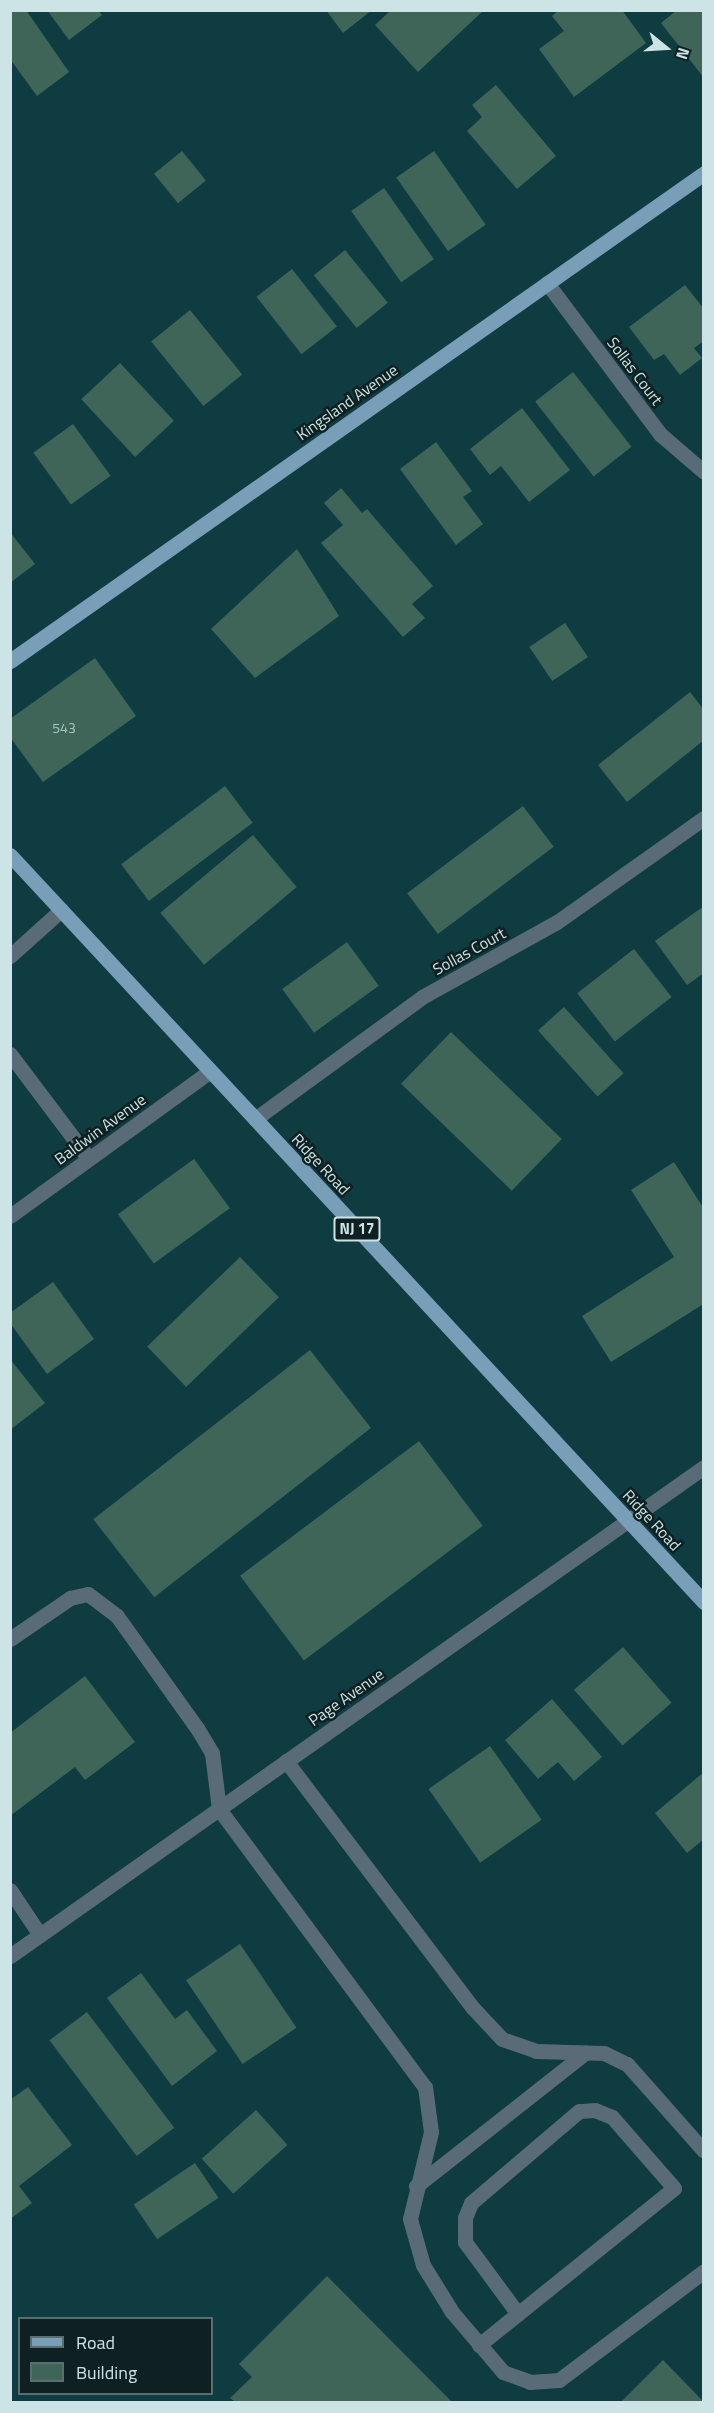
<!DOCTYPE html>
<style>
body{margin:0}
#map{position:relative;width:714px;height:2413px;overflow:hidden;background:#0e3c41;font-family:"Titillium Web",sans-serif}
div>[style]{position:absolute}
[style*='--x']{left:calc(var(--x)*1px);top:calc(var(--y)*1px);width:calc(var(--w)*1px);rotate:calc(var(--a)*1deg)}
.building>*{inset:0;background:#3f6558;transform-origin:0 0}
.minor>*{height:15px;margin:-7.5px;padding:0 7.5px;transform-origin:7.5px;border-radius:7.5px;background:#586b77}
.major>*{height:15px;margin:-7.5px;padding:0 7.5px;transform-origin:7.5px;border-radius:7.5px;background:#799eb7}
span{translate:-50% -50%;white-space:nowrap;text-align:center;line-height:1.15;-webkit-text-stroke:5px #0e2022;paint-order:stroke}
.number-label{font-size:14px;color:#aac4c2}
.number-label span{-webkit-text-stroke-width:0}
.shield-label span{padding:2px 4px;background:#0e2022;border:2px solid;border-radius:4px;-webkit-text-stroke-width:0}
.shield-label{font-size:15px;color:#cde4e6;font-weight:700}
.street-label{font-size:16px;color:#cde4e6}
.frame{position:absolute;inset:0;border:12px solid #cde4e6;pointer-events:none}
.legend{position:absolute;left:18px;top:2317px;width:195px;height:78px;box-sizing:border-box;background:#0e2022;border:2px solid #5a6e70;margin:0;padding:8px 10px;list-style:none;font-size:18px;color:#cde4e6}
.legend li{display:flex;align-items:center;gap:12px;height:30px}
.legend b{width:30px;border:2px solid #5a6e70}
.north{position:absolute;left:636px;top:18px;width:60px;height:60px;-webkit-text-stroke:4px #0e2022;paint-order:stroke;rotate:108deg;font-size:16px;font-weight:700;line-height:24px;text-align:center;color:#cde4e6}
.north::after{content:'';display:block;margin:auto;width:21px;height:27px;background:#cde4e6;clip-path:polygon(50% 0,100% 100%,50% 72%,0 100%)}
</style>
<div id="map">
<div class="building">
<div style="clip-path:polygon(10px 10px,26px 10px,69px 72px,37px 96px,10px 59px)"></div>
<div style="clip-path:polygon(47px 10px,98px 10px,102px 15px,69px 40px)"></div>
<div style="clip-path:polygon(326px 10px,372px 10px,343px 33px)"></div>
<div style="clip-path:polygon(391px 10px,484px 10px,418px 72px,375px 25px)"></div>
<div style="clip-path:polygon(559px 10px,622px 10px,646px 43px,574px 97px,539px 49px,564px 31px,552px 16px)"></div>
<div style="clip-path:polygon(677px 10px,704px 12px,704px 78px,661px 23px)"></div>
<div style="clip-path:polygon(496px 85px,556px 156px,517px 189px,467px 131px,482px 117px,472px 105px)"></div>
<div style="left:182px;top:151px;width:38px;height:36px;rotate:51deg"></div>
<div style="left:434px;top:151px;width:90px;height:46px;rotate:55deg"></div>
<div style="left:384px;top:188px;width:87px;height:40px;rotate:55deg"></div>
<div style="left:345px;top:250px;width:68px;height:40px;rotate:51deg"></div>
<div style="left:292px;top:269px;width:73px;height:45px;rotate:52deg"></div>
<div style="clip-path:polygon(685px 285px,704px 309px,704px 341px,694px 348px,702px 358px,680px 375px,664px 354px,654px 360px,629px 327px)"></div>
<div style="left:190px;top:310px;width:83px;height:50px;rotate:51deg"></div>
<div style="left:120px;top:363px;width:79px;height:53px;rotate:47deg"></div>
<div style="left:573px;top:372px;width:95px;height:48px;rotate:52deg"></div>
<div style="clip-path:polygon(522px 408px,570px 470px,529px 502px,501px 466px,490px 475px,470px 449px)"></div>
<div style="left:73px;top:424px;width:64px;height:49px;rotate:54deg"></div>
<div style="clip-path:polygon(436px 442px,472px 491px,463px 497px,483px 524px,456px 545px,400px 469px)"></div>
<div style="clip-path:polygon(341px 488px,362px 513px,367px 509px,433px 586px,412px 604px,425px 618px,403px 637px,321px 543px,343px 525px,324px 503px)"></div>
<div style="clip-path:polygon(10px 532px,35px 564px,10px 583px)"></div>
<div style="clip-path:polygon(297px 549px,339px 616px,255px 678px,211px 629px)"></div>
<div style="left:565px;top:623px;width:41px;height:43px;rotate:56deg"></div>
<div style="clip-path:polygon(95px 658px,136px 716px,43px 782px,10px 737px,10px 719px)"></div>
<div style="clip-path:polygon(690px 692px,704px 710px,704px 740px,627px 802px,598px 765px)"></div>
<div style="left:225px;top:786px;width:46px;height:130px;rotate:53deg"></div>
<div style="left:523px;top:806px;width:51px;height:145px;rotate:53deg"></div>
<div style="left:253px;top:835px;width:68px;height:121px;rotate:50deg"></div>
<div style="clip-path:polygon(704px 906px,704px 973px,687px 985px,655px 941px)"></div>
<div style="left:347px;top:942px;width:54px;height:80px;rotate:54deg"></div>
<div style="left:634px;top:949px;width:61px;height:72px;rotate:52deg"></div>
<div style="left:564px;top:1007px;width:89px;height:35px;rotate:48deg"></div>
<div style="left:451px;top:1032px;width:154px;height:72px;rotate:44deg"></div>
<div style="left:194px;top:1159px;width:61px;height:94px;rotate:54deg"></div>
<div style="clip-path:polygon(674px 1162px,704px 1209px,704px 1307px,702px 1305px,611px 1362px,582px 1316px,674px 1257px,631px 1190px)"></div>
<div style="left:240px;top:1257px;width:56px;height:129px;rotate:46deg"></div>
<div style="clip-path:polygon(53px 1282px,94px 1339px,47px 1374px,10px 1323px,10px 1313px)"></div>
<div style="left:310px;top:1350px;width:99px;height:275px;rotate:52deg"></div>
<div style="clip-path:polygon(10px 1359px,45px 1403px,10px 1430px)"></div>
<div style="left:419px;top:1441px;width:106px;height:224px;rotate:53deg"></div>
<div style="left:623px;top:1647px;width:74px;height:65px;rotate:49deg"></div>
<div style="clip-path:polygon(85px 1676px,135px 1742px,85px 1780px,75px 1767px,10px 1816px,10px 1733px)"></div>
<div style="clip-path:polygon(552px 1699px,602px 1757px,574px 1781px,558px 1762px,538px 1779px,505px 1740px)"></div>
<div style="left:490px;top:1746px;width:90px;height:75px;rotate:55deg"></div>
<div style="clip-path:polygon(704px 1772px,704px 1839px,687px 1853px,655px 1813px)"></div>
<div style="left:240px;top:1944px;width:101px;height:65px;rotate:56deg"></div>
<div style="clip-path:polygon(141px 1973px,175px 2019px,187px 2010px,217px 2051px,172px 2086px,107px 1998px)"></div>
<div style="left:87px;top:2012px;width:145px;height:47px;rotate:53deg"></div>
<div style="clip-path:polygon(28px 2087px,72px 2145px,19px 2186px,32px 2203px,10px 2219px,10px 2100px)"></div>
<div style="left:256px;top:2110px;width:47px;height:73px;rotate:48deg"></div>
<div style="left:195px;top:2163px;width:42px;height:74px;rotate:56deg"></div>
<div style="clip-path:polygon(327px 2276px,452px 2402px,235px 2402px,230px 2398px,252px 2377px,239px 2364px)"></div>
<div style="clip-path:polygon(663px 2360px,704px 2402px,621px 2402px)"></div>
</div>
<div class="minor">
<div style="--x:547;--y:283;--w:189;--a:53.2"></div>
<div style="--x:660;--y:434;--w:58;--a:40.8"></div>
<div style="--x:10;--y:956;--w:69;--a:-42"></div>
<div style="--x:10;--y:1054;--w:131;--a:53"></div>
<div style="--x:255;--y:1119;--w:207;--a:-36.1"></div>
<div style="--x:422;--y:997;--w:154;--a:-29.1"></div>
<div style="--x:557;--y:922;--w:180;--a:-35.3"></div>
<div style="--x:10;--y:1216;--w:247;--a:-35.9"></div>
<div style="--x:10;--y:1639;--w:73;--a:-34.3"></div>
<div style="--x:70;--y:1598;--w:18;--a:-13"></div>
<div style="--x:88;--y:1594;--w:36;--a:37"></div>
<div style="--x:117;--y:1616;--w:138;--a:54.5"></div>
<div style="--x:197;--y:1728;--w:29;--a:59"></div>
<div style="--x:212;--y:1753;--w:56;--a:82.9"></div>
<div style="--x:219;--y:1809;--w:346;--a:53.5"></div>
<div style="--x:425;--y:2087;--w:45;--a:82.4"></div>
<div style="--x:431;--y:2132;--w:89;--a:103.6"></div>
<div style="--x:410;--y:2219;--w:48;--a:74.2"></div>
<div style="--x:423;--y:2265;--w:55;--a:58.3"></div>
<div style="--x:452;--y:2312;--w:79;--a:49.6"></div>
<div style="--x:503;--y:2372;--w:29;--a:20"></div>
<div style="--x:530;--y:2382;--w:29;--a:-4"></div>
<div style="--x:559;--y:2380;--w:181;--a:-36.9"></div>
<div style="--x:286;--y:1761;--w:310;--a:52.9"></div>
<div style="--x:473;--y:2008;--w:42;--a:46.9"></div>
<div style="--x:502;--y:2039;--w:36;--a:19"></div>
<div style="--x:536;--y:2051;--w:68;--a:1.7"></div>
<div style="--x:604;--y:2053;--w:25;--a:26"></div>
<div style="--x:627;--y:2064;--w:116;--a:48.5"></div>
<div style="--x:10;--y:1890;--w:54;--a:56.3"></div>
<div style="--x:10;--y:1956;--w:849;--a:-35.17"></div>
<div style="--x:416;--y:2186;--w:216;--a:-38.2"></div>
<div style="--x:479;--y:2345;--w:250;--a:-38.8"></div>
<div style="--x:674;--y:2188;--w:94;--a:-131.1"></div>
<div style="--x:612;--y:2117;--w:18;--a:-158"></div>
<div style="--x:595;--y:2110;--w:16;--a:176"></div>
<div style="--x:579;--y:2111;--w:142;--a:139.6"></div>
<div style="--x:471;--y:2203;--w:16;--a:112"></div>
<div style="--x:465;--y:2218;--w:24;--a:90"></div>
<div style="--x:465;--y:2242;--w:89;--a:53.6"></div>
</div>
<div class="major">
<div style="--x:10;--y:661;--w:848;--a:-35.11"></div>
<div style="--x:10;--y:855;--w:1020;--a:47.11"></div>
</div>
<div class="number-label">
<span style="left:64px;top:728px">543</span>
</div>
<div class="shield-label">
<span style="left:357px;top:1229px">NJ 17</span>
</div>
<div class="street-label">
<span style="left:635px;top:371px;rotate:53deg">Sollas Court</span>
<span style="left:347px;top:402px;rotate:-35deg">Kingsland Avenue</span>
<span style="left:469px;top:951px;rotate:-29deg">Sollas Court</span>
<span style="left:100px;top:1129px;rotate:-36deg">Baldwin Avenue</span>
<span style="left:321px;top:1164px;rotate:47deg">Ridge Road</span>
<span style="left:652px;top:1520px;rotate:47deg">Ridge Road</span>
<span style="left:346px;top:1697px;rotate:-35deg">Page Avenue</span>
</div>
<div class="frame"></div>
<ul class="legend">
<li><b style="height:8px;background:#799eb7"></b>Road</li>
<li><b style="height:16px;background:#3f6558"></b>Building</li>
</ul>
<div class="north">N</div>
</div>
